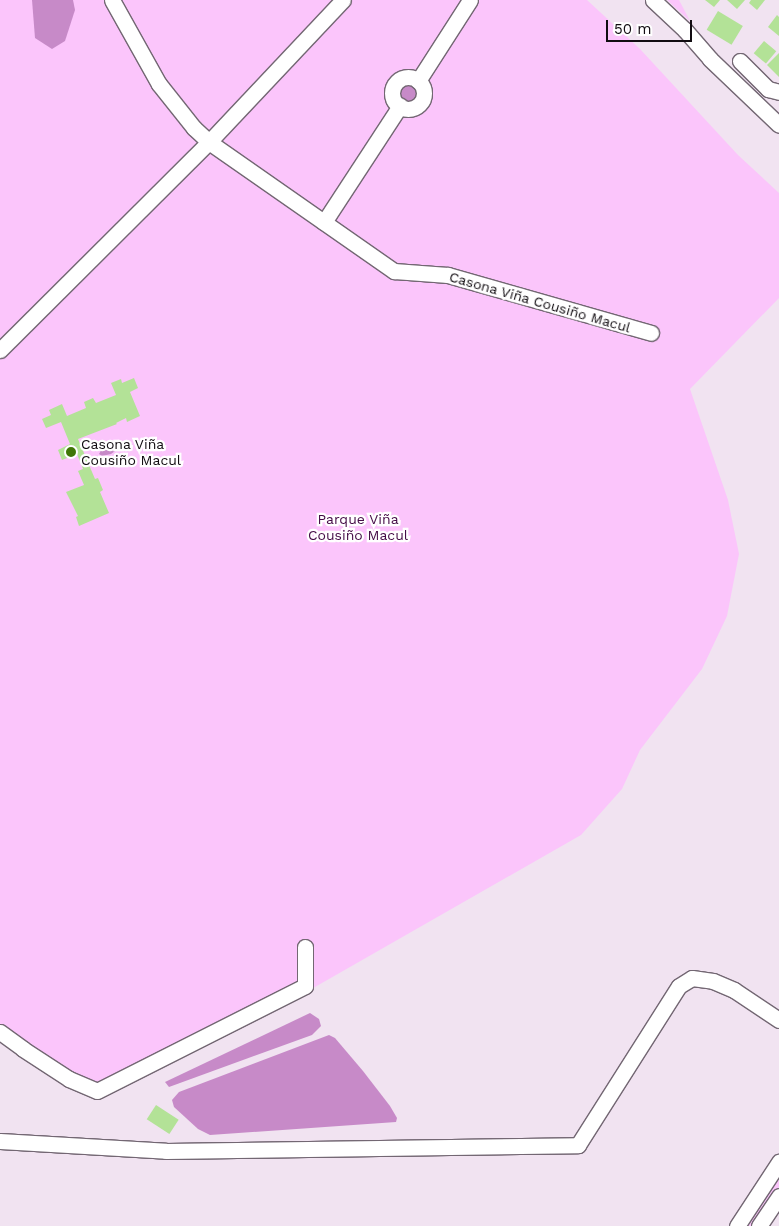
<!DOCTYPE html>
<meta charset="utf-8">
<style>
body{margin:0}
#map{position:relative;width:779px;height:1226px;overflow:hidden;background:#f1e3f1;font-family:"Work Sans",sans-serif}
div>[style]{position:absolute}
[style*='--x']{left:calc(var(--x)*1px);top:calc(var(--y)*1px);width:calc(var(--w)*1px);rotate:calc(var(--a)*1deg)}
.green>*{inset:0;background:#fbc5fb}
.water>*{inset:0;background:#c78ac8}
.round{border-radius:50%}
.building>*{inset:0;background:#b3e297;transform-origin:0 0}
.roads{filter:drop-shadow(1px 0 #736773) drop-shadow(-1px 0 #736773) drop-shadow(0 1px #736773) drop-shadow(0 -1px #736773)}
.minor>*{height:15px;margin:-7.5px;padding:0 7.5px;transform-origin:7.5px;border-radius:7.5px;background:#fff}
.minor>.ring{margin:-7.5px;padding:0;box-sizing:content-box;background:none;border:15px solid #fff;border-radius:50%}
.dots>*{width:14px;height:14px;translate:-50% -50%;box-sizing:border-box;border:2px solid #fff;border-radius:50%}
span{translate:-50% -50%;white-space:nowrap;text-align:center;line-height:1.15;-webkit-text-stroke:4.5px #fff;paint-order:stroke}
.street-label{font-size:14px;color:#110c11}
.poi-label{font-size:14px;color:#110c11}
.left{translate:0 -50%;text-align:left}
.park-label{font-size:14px;color:#440b46}
.scale{position:absolute;left:606px;top:20px;width:86px;height:22px;box-sizing:border-box;border:2px solid #110c11;border-top:0;padding-left:6px;font-size:15px;line-height:18px;white-space:nowrap;color:#110c11;-webkit-text-stroke:4px #fff;paint-order:stroke}
</style>
<div id="map">
<div class="green">
<div style="clip-path:polygon(0 0,587px 0,640px 49px,738px 155px,779px 193px,779px 298px,690px 389px,728px 500px,739px 554px,727px 616px,702px 669px,640px 750px,622px 789px,581px 835px,252px 1023px,97px 1099px,67px 1086px,0 1040px)"></div>
<div style="clip-path:polygon(667px 0,679px 0,690px 21px)"></div>
<div style="clip-path:polygon(779px 1171px,779px 1187px,754px 1226px,743px 1226px)"></div>
</div>
<div class="water">
<div style="clip-path:polygon(32px 0,73px 0,75px 10px,65px 41px,52px 49px,35px 38px)"></div>
<div class="round" style="left:397px;top:82px;width:22px;height:22px"></div>
<div style="clip-path:polygon(120px 441px,118px 449px,111px 454px,102px 456px,99px 454px,104px 445px)"></div>
<div style="clip-path:polygon(310px 1013px,319px 1019px,321px 1026px,312px 1035px,169px 1087px,165px 1082px)"></div>
<div style="clip-path:polygon(329px 1035px,335px 1038px,363px 1071px,390px 1106px,397px 1118px,396px 1122px,210px 1135px,198px 1129px,174px 1107px,172px 1100px,179px 1092px)"></div>
</div>
<div class="building">
<div style="clip-path:polygon(705px 0,720px 0,714px 7px)"></div>
<div style="clip-path:polygon(727px 0,745px 0,737px 9px)"></div>
<div style="clip-path:polygon(751px 0,765px 0,757px 10px,749px 3px)"></div>
<div style="left:718px;top:11px;width:29px;height:22px;rotate:31deg"></div>
<div style="clip-path:polygon(777px 15px,779px 17px,779px 36px,768px 27px)"></div>
<div style="left:764px;top:41px;width:16px;height:16px;rotate:40deg"></div>
<div style="clip-path:polygon(779px 53px,779px 77px,767px 65px)"></div>
<div style="clip-path:polygon(134px 378px,138px 388px,130px 392px,140px 416px,127px 422px,126px 418px,116px 423px,117px 424px,78px 439px,95px 479px,98px 478px,103px 490px,100px 492px,109px 513px,79px 526px,76px 517px,78px 516px,66px 492px,84px 485px,78px 471px,83px 469px,77px 454px,62px 460px,58px 450px,70px 444px,61px 422px,46px 428px,42px 419px,51px 415px,49px 410px,62px 404px,67px 416px,86px 408px,84px 402px,93px 398px,96px 403px,116px 395px,111px 383px,121px 379px,122px 383px)"></div>
<div style="left:156px;top:1105px;width:27px;height:17px;rotate:33deg"></div>
</div>
<div class="roads">
<div class="minor">
<div style="--x:112;--y:0;--w:96;--a:60.8"></div>
<div style="--x:159;--y:84;--w:56;--a:51.5"></div>
<div style="--x:194;--y:128;--w:21;--a:43"></div>
<div style="--x:209;--y:142;--w:226;--a:34.9"></div>
<div style="--x:394;--y:271;--w:54;--a:4.2"></div>
<div style="--x:448;--y:275;--w:211;--a:15.9"></div>
<div style="--x:653;--y:0;--w:44;--a:43.2"></div>
<div style="--x:685;--y:30;--w:38;--a:49"></div>
<div style="--x:710;--y:59;--w:95;--a:43.7"></div>
<div style="--x:740;--y:61;--w:40;--a:45"></div>
<div style="--x:768;--y:89;--w:11;--a:15"></div>
<div class="ring" style="left:392px;top:77px;width:17px;height:17px"></div>
<div style="--x:418;--y:81;--w:96;--a:-57.3"></div>
<div style="--x:324;--y:222;--w:139;--a:-56.8"></div>
<div style="--x:0;--y:350;--w:295;--a:-44.9"></div>
<div style="--x:209;--y:142;--w:195;--a:-46.7"></div>
<div style="--x:0;--y:1032;--w:29;--a:36"></div>
<div style="--x:23;--y:1049;--w:55;--a:33.1"></div>
<div style="--x:69;--y:1079;--w:30;--a:23"></div>
<div style="--x:97;--y:1091;--w:233;--a:-26.8"></div>
<div style="--x:305;--y:986;--w:39;--a:-90"></div>
<div style="--x:0;--y:1141;--w:166;--a:3.4"></div>
<div style="--x:166;--y:1151;--w:412;--a:-0.8"></div>
<div style="--x:578;--y:1145;--w:188;--a:-57.6"></div>
<div style="--x:679;--y:986;--w:15;--a:-32"></div>
<div style="--x:692;--y:978;--w:21;--a:8"></div>
<div style="--x:713;--y:981;--w:23;--a:23"></div>
<div style="--x:734;--y:990;--w:54;--a:33.7"></div>
<div style="--x:737;--y:1226;--w:77;--a:-56.7"></div>
<div style="--x:759;--y:1226;--w:36;--a:-56"></div>
</div>
</div>
<div class="dots">
<div style="left:71px;top:452px;background:#3f7606"></div>
</div>
<div class="street-label">
<span style="left:540px;top:302px;rotate:16deg">Casona Viña Cousiño Macul</span>
</div>
<div class="poi-label">
<span class="left" style="left:81px;top:452px">Casona Viña<br>Cousiño Macul</span>
</div>
<div class="park-label">
<span style="left:358px;top:527px">Parque Viña<br>Cousiño Macul</span>
</div>
<div class="scale">50 m</div>
</div>
